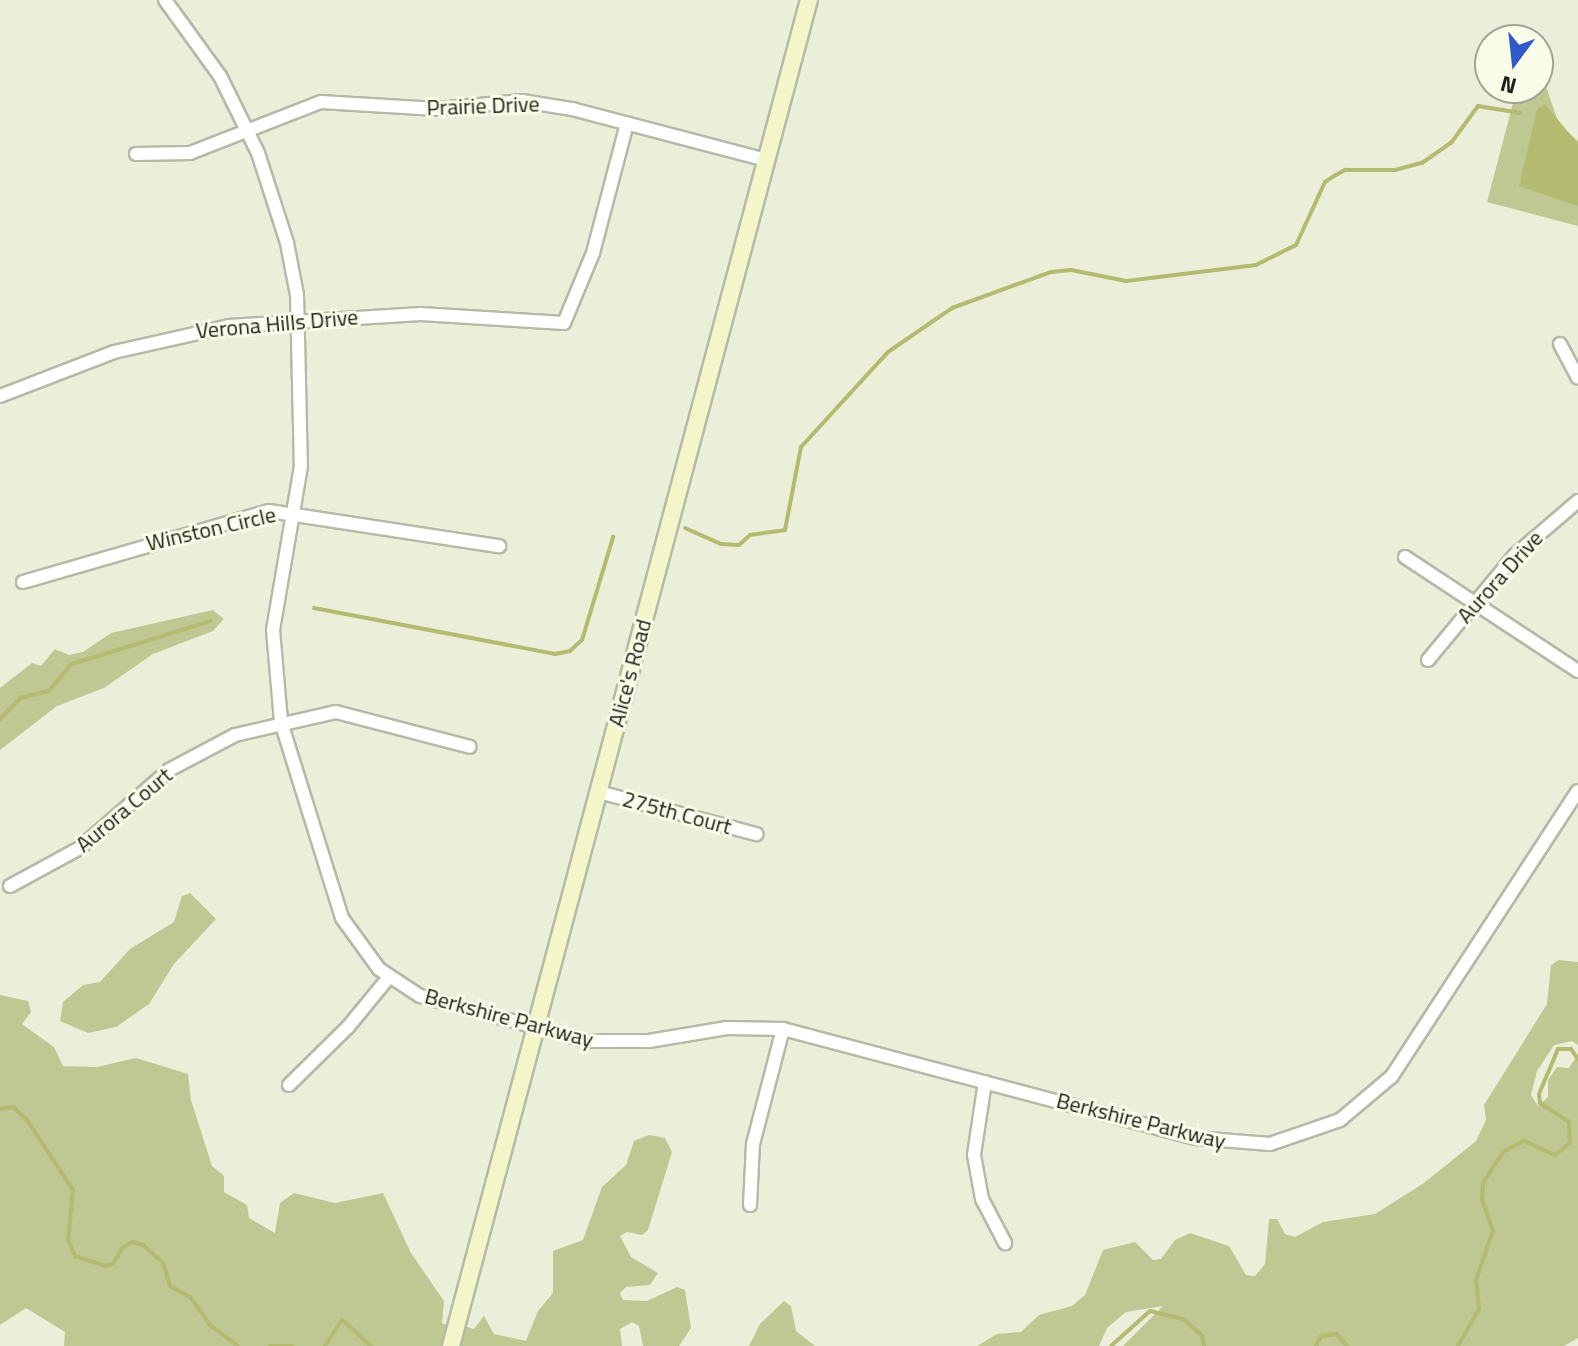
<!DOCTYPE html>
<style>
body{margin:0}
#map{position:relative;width:1578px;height:1346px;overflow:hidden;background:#ebefda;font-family:"Titillium Web",sans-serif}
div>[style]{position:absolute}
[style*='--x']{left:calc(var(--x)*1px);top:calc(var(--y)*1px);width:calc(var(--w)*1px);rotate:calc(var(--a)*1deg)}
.green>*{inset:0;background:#bfc793}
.water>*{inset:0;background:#b2bb6f}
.stream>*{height:4px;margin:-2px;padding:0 2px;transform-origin:2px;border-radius:2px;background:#b2bb6f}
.roads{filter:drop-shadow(2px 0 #b6b9a5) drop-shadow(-2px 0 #b6b9a5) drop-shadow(0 2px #b6b9a5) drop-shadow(0 -2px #b6b9a5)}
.minor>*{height:12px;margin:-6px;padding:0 6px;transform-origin:6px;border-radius:6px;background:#fff}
.secondary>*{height:16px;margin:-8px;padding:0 8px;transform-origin:8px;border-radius:8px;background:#f2f6c8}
span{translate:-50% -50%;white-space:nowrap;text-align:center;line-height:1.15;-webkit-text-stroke:6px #f9fce7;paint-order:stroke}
.street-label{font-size:22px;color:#1d1e17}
.north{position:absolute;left:1474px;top:24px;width:80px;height:80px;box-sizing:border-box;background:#f9fce7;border:2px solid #a1a394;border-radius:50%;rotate:195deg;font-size:22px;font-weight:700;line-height:32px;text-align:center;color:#1d1e17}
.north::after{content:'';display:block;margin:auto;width:28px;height:36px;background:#2e5ac9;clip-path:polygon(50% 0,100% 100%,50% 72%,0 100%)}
</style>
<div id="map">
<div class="green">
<div style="clip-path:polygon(1538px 63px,1559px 124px,1578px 141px,1578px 226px,1487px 202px,1517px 88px,1538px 88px)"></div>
<div style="clip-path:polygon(213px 610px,224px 619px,213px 631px,153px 654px,104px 688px,57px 706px,0 750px,0 688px,32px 663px,41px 666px,55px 649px,69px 655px,83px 652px,111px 633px)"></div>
<div style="clip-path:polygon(190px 893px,216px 919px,174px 964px,149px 1004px,116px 1027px,88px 1033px,60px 1021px,63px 1002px,83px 985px,100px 982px,130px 949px,174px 922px,182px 896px)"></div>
<div style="clip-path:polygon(1559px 960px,1578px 962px,1578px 1045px,1572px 1041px,1554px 1045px,1537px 1071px,1531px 1095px,1538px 1106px,1548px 1097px,1548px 1080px,1557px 1067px,1569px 1068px,1578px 1054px,1578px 1338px,1564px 1346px,1123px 1346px,1163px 1306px,1126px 1312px,1107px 1328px,1099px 1346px,977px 1346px,997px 1334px,1021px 1332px,1039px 1315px,1072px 1306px,1085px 1295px,1103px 1250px,1135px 1242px,1153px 1260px,1161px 1259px,1175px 1240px,1190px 1233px,1229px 1246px,1246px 1275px,1255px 1276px,1265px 1264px,1269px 1219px,1277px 1219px,1285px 1234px,1295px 1237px,1323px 1222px,1375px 1214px,1424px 1183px,1476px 1141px,1486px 1120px,1484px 1105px,1547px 1004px,1551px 965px)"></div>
<div style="clip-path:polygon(0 995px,28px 1001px,31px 1012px,22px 1024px,54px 1047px,63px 1066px,97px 1067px,136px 1058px,188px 1074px,191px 1100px,212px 1166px,224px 1176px,224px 1192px,247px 1205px,249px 1218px,275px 1233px,280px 1203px,294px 1193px,335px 1203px,383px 1193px,411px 1253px,444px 1301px,442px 1323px,451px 1327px,445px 1346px,64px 1346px,65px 1332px,26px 1308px,0 1325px)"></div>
<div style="clip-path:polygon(649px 1135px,665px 1138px,672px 1152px,648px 1230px,642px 1235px,627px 1232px,620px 1236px,631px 1257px,658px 1273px,650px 1285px,626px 1287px,620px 1293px,623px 1300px,647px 1301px,677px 1287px,685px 1290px,691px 1328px,679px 1346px,643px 1346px,639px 1326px,632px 1322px,620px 1329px,622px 1346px,458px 1346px,463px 1326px,474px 1329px,484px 1316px,494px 1334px,526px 1341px,538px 1311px,553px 1293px,553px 1251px,583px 1240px,602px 1187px,626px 1165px,634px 1141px)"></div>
<div style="clip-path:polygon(784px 1301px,791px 1306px,796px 1331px,815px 1346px,749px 1346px,760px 1324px)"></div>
</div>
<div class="water">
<div style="clip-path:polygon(1545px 104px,1578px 144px,1578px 206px,1519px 186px,1537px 109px)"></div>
</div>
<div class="stream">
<div style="--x:685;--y:528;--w:39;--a:24"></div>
<div style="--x:721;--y:544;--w:18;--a:3"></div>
<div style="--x:739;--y:545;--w:15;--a:-42"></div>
<div style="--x:750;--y:535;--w:35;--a:-8"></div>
<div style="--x:785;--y:530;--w:85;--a:-79.1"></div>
<div style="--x:801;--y:447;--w:129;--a:-47.5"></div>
<div style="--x:888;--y:352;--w:78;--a:-34.5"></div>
<div style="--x:952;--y:308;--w:105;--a:-20"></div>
<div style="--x:1051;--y:272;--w:20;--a:-6"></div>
<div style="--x:1071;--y:270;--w:56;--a:11.3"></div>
<div style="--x:1126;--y:281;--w:131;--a:-7"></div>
<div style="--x:1256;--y:265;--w:45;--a:-26.6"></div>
<div style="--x:1296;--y:245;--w:69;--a:-65.3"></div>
<div style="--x:1325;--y:182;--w:11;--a:-34"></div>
<div style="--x:1334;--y:176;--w:13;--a:-29"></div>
<div style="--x:1345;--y:170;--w:50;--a:0"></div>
<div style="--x:1395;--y:170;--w:28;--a:-15"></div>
<div style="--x:1422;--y:163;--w:35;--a:-35"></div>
<div style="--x:1451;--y:143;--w:46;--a:-53.9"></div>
<div style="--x:1478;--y:106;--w:43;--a:9.5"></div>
<div style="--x:314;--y:608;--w:245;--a:10.8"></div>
<div style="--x:555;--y:654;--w:15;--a:-11"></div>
<div style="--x:570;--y:651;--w:16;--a:-43"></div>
<div style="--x:582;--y:640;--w:108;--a:-73.2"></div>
<div style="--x:0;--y:719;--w:29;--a:-46"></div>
<div style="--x:20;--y:698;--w:30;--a:-14"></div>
<div style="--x:49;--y:691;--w:35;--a:-50"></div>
<div style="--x:72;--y:664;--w:145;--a:-17.2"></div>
<div style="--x:0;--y:1109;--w:13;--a:-9"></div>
<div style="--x:13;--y:1107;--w:19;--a:43"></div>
<div style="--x:27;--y:1120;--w:84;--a:56.7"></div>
<div style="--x:73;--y:1190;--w:50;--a:95.7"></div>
<div style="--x:68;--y:1240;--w:17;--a:66"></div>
<div style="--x:75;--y:1256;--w:32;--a:18"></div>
<div style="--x:105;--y:1266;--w:8;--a:-14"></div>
<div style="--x:113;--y:1264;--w:20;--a:-60"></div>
<div style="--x:123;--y:1247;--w:11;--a:-27"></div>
<div style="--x:133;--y:1242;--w:10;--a:17"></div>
<div style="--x:143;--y:1245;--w:27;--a:42"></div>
<div style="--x:163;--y:1263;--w:24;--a:73"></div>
<div style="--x:170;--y:1286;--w:23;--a:29"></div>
<div style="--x:190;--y:1297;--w:34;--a:54"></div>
<div style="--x:210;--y:1325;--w:35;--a:37"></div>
<div style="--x:270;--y:1346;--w:22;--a:0"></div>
<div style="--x:325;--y:1346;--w:31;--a:-57"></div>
<div style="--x:342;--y:1320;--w:39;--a:42"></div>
<div style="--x:1111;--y:1346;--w:52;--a:-41.9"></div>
<div style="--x:1150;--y:1311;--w:36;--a:14"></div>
<div style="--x:1185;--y:1320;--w:23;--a:43"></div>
<div style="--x:1202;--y:1336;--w:10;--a:79"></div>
<div style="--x:1316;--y:1346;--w:11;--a:-63"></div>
<div style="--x:1321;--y:1336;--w:15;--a:-8"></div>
<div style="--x:1336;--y:1334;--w:16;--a:47"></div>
<div style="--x:1458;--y:1346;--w:43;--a:-60.4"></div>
<div style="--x:1479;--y:1309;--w:29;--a:-96"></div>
<div style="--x:1476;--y:1280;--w:52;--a:-70.9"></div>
<div style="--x:1493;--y:1231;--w:34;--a:-109"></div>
<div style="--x:1482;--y:1199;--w:16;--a:-86"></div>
<div style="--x:1483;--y:1183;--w:37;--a:-57"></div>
<div style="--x:1503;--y:1152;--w:24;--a:-28"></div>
<div style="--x:1524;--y:1141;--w:34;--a:24"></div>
<div style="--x:1555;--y:1155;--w:19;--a:-39"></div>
<div style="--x:1570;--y:1143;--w:21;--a:-93"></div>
<div style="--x:1569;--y:1122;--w:35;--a:-147"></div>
<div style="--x:1540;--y:1103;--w:9;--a:-96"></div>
<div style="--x:1539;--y:1094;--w:49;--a:-67.1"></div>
<div style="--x:1558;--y:1049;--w:13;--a:0"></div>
<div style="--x:1571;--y:1049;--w:12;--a:55"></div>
</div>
<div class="roads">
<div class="minor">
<div style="--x:165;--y:0;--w:94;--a:54.1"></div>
<div style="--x:220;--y:76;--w:86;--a:63.7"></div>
<div style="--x:258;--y:153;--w:95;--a:72.1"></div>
<div style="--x:287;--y:243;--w:53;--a:79.1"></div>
<div style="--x:297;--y:295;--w:171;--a:88.7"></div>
<div style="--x:301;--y:466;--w:166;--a:99.7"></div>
<div style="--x:273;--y:630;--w:92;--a:85"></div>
<div style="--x:281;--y:722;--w:205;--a:72.7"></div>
<div style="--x:342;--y:918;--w:63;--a:54"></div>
<div style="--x:379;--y:969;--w:49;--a:33.4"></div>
<div style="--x:420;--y:996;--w:173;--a:15.1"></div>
<div style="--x:587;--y:1041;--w:62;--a:0"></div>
<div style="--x:649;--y:1041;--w:79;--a:-9.5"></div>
<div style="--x:727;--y:1028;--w:56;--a:1"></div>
<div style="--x:783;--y:1029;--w:427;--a:14.8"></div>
<div style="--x:1196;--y:1138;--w:74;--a:4.6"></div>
<div style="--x:1270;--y:1144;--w:74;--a:-18.9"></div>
<div style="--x:1340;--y:1120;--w:68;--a:-40.2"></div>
<div style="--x:1392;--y:1076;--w:340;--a:-56.9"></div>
<div style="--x:136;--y:154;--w:54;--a:-1.1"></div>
<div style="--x:190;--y:153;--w:141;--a:-21.3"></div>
<div style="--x:321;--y:102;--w:116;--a:3.5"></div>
<div style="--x:437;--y:109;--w:85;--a:-5.4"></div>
<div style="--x:522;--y:101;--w:51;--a:9.1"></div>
<div style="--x:572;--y:109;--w:201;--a:14.7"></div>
<div style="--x:1560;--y:344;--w:38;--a:62"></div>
<div style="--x:0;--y:396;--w:122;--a:-21.1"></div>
<div style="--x:114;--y:352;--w:118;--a:-12.7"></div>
<div style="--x:229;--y:326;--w:192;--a:-3.6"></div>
<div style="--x:421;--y:314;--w:143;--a:3.6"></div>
<div style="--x:564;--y:323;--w:76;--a:-67.5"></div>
<div style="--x:593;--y:253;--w:134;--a:-75.3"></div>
<div style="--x:1405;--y:557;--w:207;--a:33.4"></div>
<div style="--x:23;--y:582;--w:256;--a:-16.1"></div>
<div style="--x:269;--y:511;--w:233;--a:8.7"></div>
<div style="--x:1428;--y:660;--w:136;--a:-50.4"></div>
<div style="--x:1515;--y:555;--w:83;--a:-40.6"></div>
<div style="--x:599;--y:792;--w:163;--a:15"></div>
<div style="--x:10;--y:886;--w:80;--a:-28.5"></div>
<div style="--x:80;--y:848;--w:118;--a:-41.2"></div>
<div style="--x:169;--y:770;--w:75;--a:-27.9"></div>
<div style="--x:235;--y:735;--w:104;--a:-12.8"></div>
<div style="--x:336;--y:712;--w:138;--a:14.6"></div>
<div style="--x:985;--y:1082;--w:74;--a:98.6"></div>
<div style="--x:974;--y:1155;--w:45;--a:79.7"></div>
<div style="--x:982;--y:1199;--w:50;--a:62.4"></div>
<div style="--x:289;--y:1085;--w:83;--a:-44.5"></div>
<div style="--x:348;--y:1027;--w:65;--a:-50.6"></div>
<div style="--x:750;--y:1205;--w:61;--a:-87.2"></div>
<div style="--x:753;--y:1144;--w:119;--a:-75.4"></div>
</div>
<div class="secondary">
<div style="--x:451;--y:1346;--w:1393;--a:-75.11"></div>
</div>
</div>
<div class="street-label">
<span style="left:483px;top:106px;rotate:-2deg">Prairie Drive</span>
<span style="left:277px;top:324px;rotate:-5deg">Verona Hills Drive</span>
<span style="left:211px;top:529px;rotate:-13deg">Winston Circle</span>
<span style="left:1500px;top:577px;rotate:-48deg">Aurora Drive</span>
<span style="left:630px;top:673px;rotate:-75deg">Alice's Road</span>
<span style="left:124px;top:810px;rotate:-40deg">Aurora Court</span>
<span style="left:677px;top:813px;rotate:15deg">275th Court</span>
<span style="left:509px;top:1018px;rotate:15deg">Berkshire Parkway</span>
<span style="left:1141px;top:1121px;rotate:14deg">Berkshire Parkway</span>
</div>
<div class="north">N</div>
</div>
